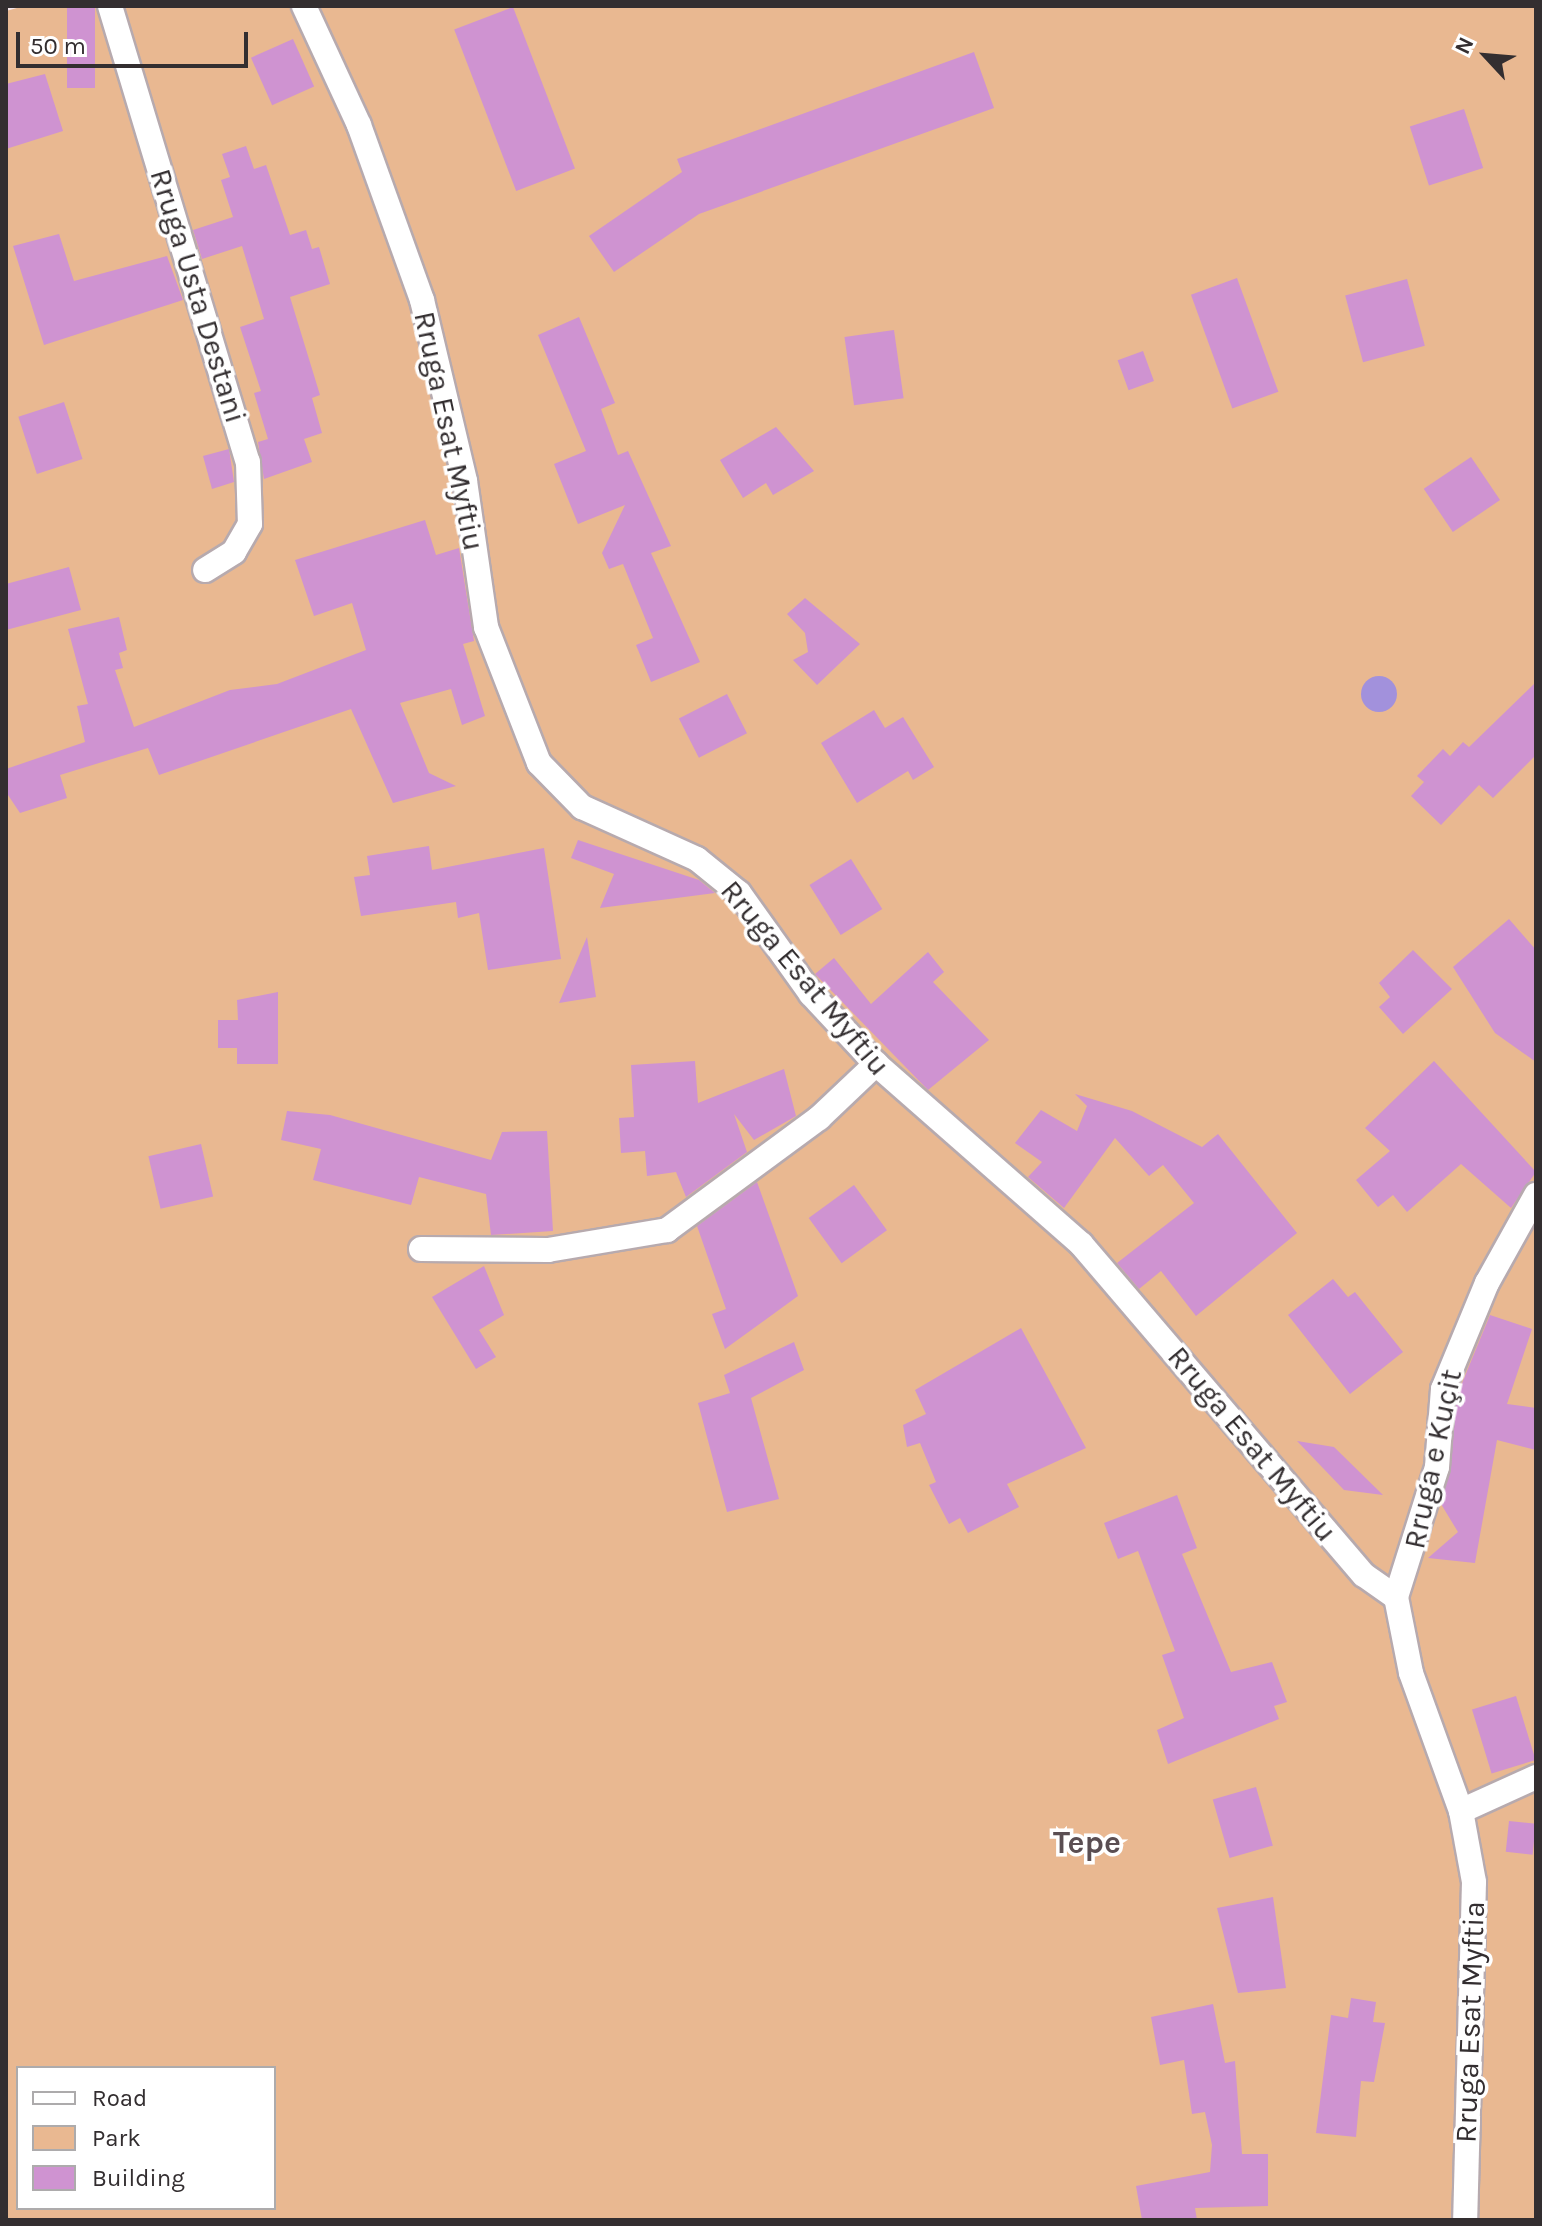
<!DOCTYPE html>
<meta charset="utf-8">
<style>
body{margin:0}
#map{position:relative;width:1542px;height:2226px;overflow:hidden;background:#f5e6eb;font-family:Karla,sans-serif}
div>[style]{position:absolute}
[style*='--x']{left:calc(var(--x)*1px);top:calc(var(--y)*1px);width:calc(var(--w)*1px);rotate:calc(var(--a)*1deg)}
.green>*{inset:0;background:#e9b891}
.water>*{inset:0;background:#a291dc}
.round{border-radius:50%}
.building>*{inset:0;background:#cf93d1;transform-origin:0 0}
.roads{filter:drop-shadow(2px 0 #b7aaae) drop-shadow(-2px 0 #b7aaae) drop-shadow(0 2px #b7aaae) drop-shadow(0 -2px #b7aaae)}
.street>*{height:24px;margin:-12px;padding:0 12px;transform-origin:12px;border-radius:12px;background:#fff}
span{translate:-50% -50%;white-space:nowrap;text-align:center;line-height:1.15;-webkit-text-stroke:7px #fff;paint-order:stroke}
.street-label{font-size:30px;color:#332e30}
.neighbourhood-label{font-size:32px;color:#5a4e52;font-weight:700}
.frame{position:absolute;inset:0;border:8px solid #332e30;pointer-events:none}
.legend{position:absolute;left:16px;top:2066px;width:260px;height:144px;box-sizing:border-box;background:#fff;border:2px solid #adabac;margin:0;padding:10px 14px;list-style:none;font-size:24px;color:#332e30}
.legend li{display:flex;align-items:center;gap:16px;height:40px}
.legend b{width:40px;border:2px solid #adabac}
.north{position:absolute;left:1446px;top:16px;width:80px;height:80px;-webkit-text-stroke:6px #fff;paint-order:stroke;rotate:296deg;font-size:22px;font-weight:700;line-height:32px;text-align:center;color:#332e30}
.north::after{content:'';display:block;margin:auto;width:28px;height:36px;background:#332e30;clip-path:polygon(50% 0,100% 100%,50% 72%,0 100%)}
.scale{position:absolute;left:16px;top:32px;width:232px;height:36px;box-sizing:border-box;border:4px solid #332e30;border-top:0;padding-left:10px;font-size:24px;line-height:28px;white-space:nowrap;color:#332e30;-webkit-text-stroke:6px #fff;paint-order:stroke}
</style>
<div id="map">
<div class="green">
<div style="clip-path:polygon(evenodd,24px 6px,1536px 6px,1536px 2220px,6px 2220px,6px 11px,24px 6px,18px 2068px,274px 2068px,274px 2208px,18px 2208px,18px 2068px)"></div>
</div>
<div class="water">
<div class="round" style="left:1361px;top:676px;width:36px;height:36px"></div>
</div>
<div class="building">
<div style="left:67px;top:6px;width:28px;height:82px"></div>
<div style="left:513px;top:7px;width:173px;height:63px;rotate:69deg"></div>
<div style="left:293px;top:39px;width:52px;height:46px;rotate:66deg"></div>
<div style="clip-path:polygon(974px 52px,994px 108px,699px 214px,614px 272px,589px 236px,682px 172px,677px 159px)"></div>
<div style="clip-path:polygon(45px 74px,63px 131px,6px 149px,6px 84px)"></div>
<div style="left:1464px;top:109px;width:62px;height:57px;rotate:72deg"></div>
<div style="clip-path:polygon(246px 146px,254px 169px,266px 165px,290px 235px,306px 230px,312px 249px,319px 247px,330px 284px,290px 297px,320px 395px,312px 398px,322px 433px,304px 439px,312px 462px,264px 479px,258px 442px,268px 439px,254px 393px,261px 391px,240px 327px,264px 319px,242px 246px,202px 259px,193px 230px,233px 217px,221px 180px,230px 177px,222px 154px)"></div>
<div style="clip-path:polygon(59px 234px,74px 281px,167px 256px,183px 300px,44px 345px,13px 246px)"></div>
<div style="left:1237px;top:278px;width:121px;height:49px;rotate:70deg"></div>
<div style="left:1407px;top:279px;width:69px;height:64px;rotate:75deg"></div>
<div style="clip-path:polygon(579px 317px,615px 403px,601px 409px,618px 455px,628px 451px,671px 546px,651px 553px,700px 662px,651px 682px,636px 645px,653px 638px,623px 564px,609px 569px,602px 553px,625px 505px,578px 524px,554px 464px,586px 451px,538px 335px)"></div>
<div style="left:894px;top:330px;width:69px;height:50px;rotate:82deg"></div>
<div style="left:1143px;top:351px;width:32px;height:27px;rotate:70deg"></div>
<div style="left:64px;top:402px;width:60px;height:48px;rotate:72deg"></div>
<div style="clip-path:polygon(776px 427px,814px 471px,773px 495px,766px 483px,743px 498px,720px 460px)"></div>
<div style="clip-path:polygon(229px 449px,234px 482px,212px 489px,203px 456px)"></div>
<div style="left:1471px;top:457px;width:52px;height:57px;rotate:56deg"></div>
<div style="clip-path:polygon(425px 520px,436px 555px,459px 548px,474px 641px,463px 644px,485px 716px,462px 725px,451px 689px,400px 703px,429px 773px,456px 786px,393px 803px,351px 709px,159px 775px,148px 748px,60px 775px,67px 798px,20px 813px,6px 792px,6px 769px,85px 742px,77px 706px,88px 704px,68px 629px,119px 617px,127px 650px,119px 653px,123px 668px,115px 670px,134px 727px,230px 690px,277px 684px,366px 650px,352px 603px,314px 616px,295px 560px)"></div>
<div style="clip-path:polygon(69px 567px,81px 610px,6px 630px,6px 584px)"></div>
<div style="clip-path:polygon(805px 598px,860px 644px,817px 685px,793px 660px,808px 652px,805px 633px,787px 614px)"></div>
<div style="clip-path:polygon(1536px 682px,1536px 755px,1493px 798px,1479px 785px,1441px 825px,1411px 796px,1424px 782px,1417px 776px,1443px 749px,1450px 756px,1463px 742px,1469px 747px)"></div>
<div style="left:727px;top:694px;width:44px;height:54px;rotate:63deg"></div>
<div style="clip-path:polygon(874px 710px,885px 728px,903px 717px,934px 767px,913px 780px,908px 771px,857px 803px,821px 743px)"></div>
<div style="clip-path:polygon(578px 840px,699px 880px,715px 893px,600px 908px,614px 874px,571px 858px)"></div>
<div style="clip-path:polygon(429px 846px,432px 870px,544px 848px,561px 959px,488px 970px,479px 913px,458px 918px,456px 902px,361px 916px,354px 877px,370px 875px,367px 856px)"></div>
<div style="left:851px;top:859px;width:59px;height:49px;rotate:58deg"></div>
<div style="clip-path:polygon(1509px 919px,1536px 950px,1536px 1062px,1495px 1033px,1453px 967px)"></div>
<div style="clip-path:polygon(587px 937px,596px 997px,559px 1003px)"></div>
<div style="clip-path:polygon(1413px 950px,1452px 989px,1403px 1034px,1379px 1007px,1390px 997px,1379px 983px)"></div>
<div style="clip-path:polygon(928px 952px,944px 972px,933px 982px,989px 1040px,928px 1090px,815px 974px,834px 958px,871px 1004px)"></div>
<div style="clip-path:polygon(278px 992px,278px 1064px,237px 1064px,237px 1048px,218px 1048px,218px 1020px,238px 1020px,237px 1000px)"></div>
<div style="clip-path:polygon(695px 1061px,698px 1103px,784px 1069px,796px 1116px,754px 1140px,734px 1114px,747px 1152px,686px 1197px,676px 1172px,647px 1176px,645px 1151px,621px 1153px,619px 1118px,634px 1117px,631px 1065px)"></div>
<div style="clip-path:polygon(1434px 1061px,1536px 1172px,1511px 1208px,1461px 1164px,1407px 1212px,1393px 1195px,1378px 1207px,1356px 1180px,1390px 1151px,1365px 1128px)"></div>
<div style="clip-path:polygon(1075px 1094px,1132px 1111px,1202px 1147px,1218px 1134px,1297px 1233px,1196px 1316px,1161px 1271px,1139px 1289px,1117px 1263px,1194px 1203px,1163px 1165px,1149px 1176px,1115px 1138px,1064px 1208px,1028px 1177px,1042px 1162px,1015px 1143px,1041px 1110px,1077px 1131px,1087px 1106px)"></div>
<div style="clip-path:polygon(287px 1111px,330px 1115px,491px 1160px,502px 1132px,547px 1131px,553px 1231px,491px 1235px,486px 1194px,419px 1177px,411px 1205px,313px 1180px,321px 1149px,281px 1140px)"></div>
<div style="left:201px;top:1144px;width:54px;height:54px;rotate:77deg"></div>
<div style="clip-path:polygon(757px 1182px,798px 1296px,725px 1349px,712px 1314px,726px 1309px,697px 1226px)"></div>
<div style="left:854px;top:1185px;width:56px;height:56px;rotate:54deg"></div>
<div style="clip-path:polygon(484px 1266px,504px 1315px,479px 1330px,496px 1357px,476px 1369px,432px 1297px)"></div>
<div style="clip-path:polygon(1333px 1279px,1348px 1297px,1355px 1292px,1403px 1352px,1350px 1394px,1288px 1315px)"></div>
<div style="clip-path:polygon(1490px 1315px,1532px 1329px,1507px 1404px,1536px 1408px,1536px 1450px,1497px 1440px,1475px 1563px,1428px 1558px,1458px 1532px,1441px 1504px,1458px 1393px)"></div>
<div style="clip-path:polygon(1021px 1328px,1086px 1448px,1007px 1484px,1019px 1507px,968px 1533px,960px 1518px,949px 1524px,929px 1485px,936px 1482px,920px 1443px,907px 1447px,903px 1425px,926px 1414px,915px 1390px)"></div>
<div style="clip-path:polygon(794px 1342px,804px 1370px,751px 1398px,779px 1499px,727px 1512px,698px 1403px,730px 1393px,724px 1375px)"></div>
<div style="clip-path:polygon(1297px 1441px,1334px 1447px,1383px 1495px,1344px 1490px)"></div>
<div style="clip-path:polygon(1177px 1495px,1197px 1548px,1182px 1554px,1231px 1672px,1272px 1662px,1287px 1702px,1274px 1706px,1279px 1719px,1168px 1764px,1157px 1730px,1184px 1718px,1162px 1655px,1175px 1651px,1138px 1551px,1118px 1559px,1104px 1523px)"></div>
<div style="left:1516px;top:1696px;width:67px;height:46px;rotate:73deg"></div>
<div style="left:1256px;top:1787px;width:61px;height:45px;rotate:74deg"></div>
<div style="left:1509px;top:1821px;width:27px;height:31px;rotate:6deg"></div>
<div style="clip-path:polygon(1273px 1897px,1286px 1988px,1238px 1993px,1217px 1908px)"></div>
<div style="clip-path:polygon(1351px 1998px,1376px 2002px,1373px 2022px,1385px 2023px,1374px 2082px,1361px 2081px,1356px 2137px,1316px 2133px,1331px 2015px,1348px 2018px)"></div>
<div style="clip-path:polygon(1213px 2004px,1225px 2063px,1235px 2061px,1242px 2154px,1268px 2154px,1268px 2206px,1195px 2208px,1197px 2220px,1142px 2220px,1136px 2186px,1210px 2172px,1212px 2145px,1205px 2112px,1192px 2114px,1184px 2060px,1160px 2065px,1151px 2017px)"></div>
</div>
<div class="roads">
<div class="street">
<div style="--x:110;--y:6;--w:476;--a:73.2"></div>
<div style="--x:248;--y:462;--w:62;--a:88.2"></div>
<div style="--x:250;--y:524;--w:32;--a:120"></div>
<div style="--x:234;--y:552;--w:34;--a:148"></div>
<div style="--x:304;--y:6;--w:131;--a:65.2"></div>
<div style="--x:359;--y:125;--w:186;--a:70.2"></div>
<div style="--x:422;--y:300;--w:186;--a:76.6"></div>
<div style="--x:465;--y:481;--w:148;--a:81.8"></div>
<div style="--x:486;--y:627;--w:146;--a:68.7"></div>
<div style="--x:539;--y:763;--w:62;--a:45.7"></div>
<div style="--x:582;--y:807;--w:126;--a:24.3"></div>
<div style="--x:697;--y:859;--w:54;--a:39"></div>
<div style="--x:739;--y:893;--w:124;--a:54.5"></div>
<div style="--x:811;--y:994;--w:96;--a:47.1"></div>
<div style="--x:876;--y:1064;--w:273;--a:41.3"></div>
<div style="--x:1081;--y:1244;--w:435;--a:49.5"></div>
<div style="--x:1364;--y:1575;--w:39;--a:35"></div>
<div style="--x:421;--y:1249;--w:127;--a:0.5"></div>
<div style="--x:548;--y:1250;--w:121;--a:-9.5"></div>
<div style="--x:667;--y:1230;--w:189;--a:-36.4"></div>
<div style="--x:819;--y:1118;--w:79;--a:-43.5"></div>
<div style="--x:1396;--y:1597;--w:77;--a:78.8"></div>
<div style="--x:1411;--y:1673;--w:147;--a:70.1"></div>
<div style="--x:1461;--y:1811;--w:72;--a:79.6"></div>
<div style="--x:1474;--y:1882;--w:338;--a:91.5"></div>
<div style="--x:1396;--y:1597;--w:136;--a:-72.5"></div>
<div style="--x:1437;--y:1467;--w:78;--a:-85.6"></div>
<div style="--x:1443;--y:1389;--w:115;--a:-67.5"></div>
<div style="--x:1487;--y:1283;--w:101;--a:-60.9"></div>
<div style="--x:1461;--y:1811;--w:82;--a:-24.4"></div>
</div>
</div>
<div class="street-label">
<span style="left:198px;top:296px;rotate:73deg">Rruga Usta Destani</span>
<span style="left:449px;top:431px;rotate:78deg">Rruga Esat Myftiu</span>
<span style="left:805px;top:978px;rotate:50deg">Rruga Esat Myftiu</span>
<span style="left:1252px;top:1444px;rotate:50deg">Rruga Esat Myftiu</span>
<span style="left:1433px;top:1459px;rotate:-78deg">Rruga e Kuçit</span>
<span style="left:1470px;top:2022px;rotate:-88deg">Rruga Esat Myftia</span>
</div>
<div class="neighbourhood-label">
<span style="left:1087px;top:1843px">Tepe</span>
</div>
<div class="frame"></div>
<ul class="legend">
<li><b style="height:10px;background:#fff"></b>Road</li>
<li><b style="height:22px;background:#e9b891"></b>Park</li>
<li><b style="height:22px;background:#cf93d1"></b>Building</li>
</ul>
<div class="north">N</div>
<div class="scale">50 m</div>
</div>
